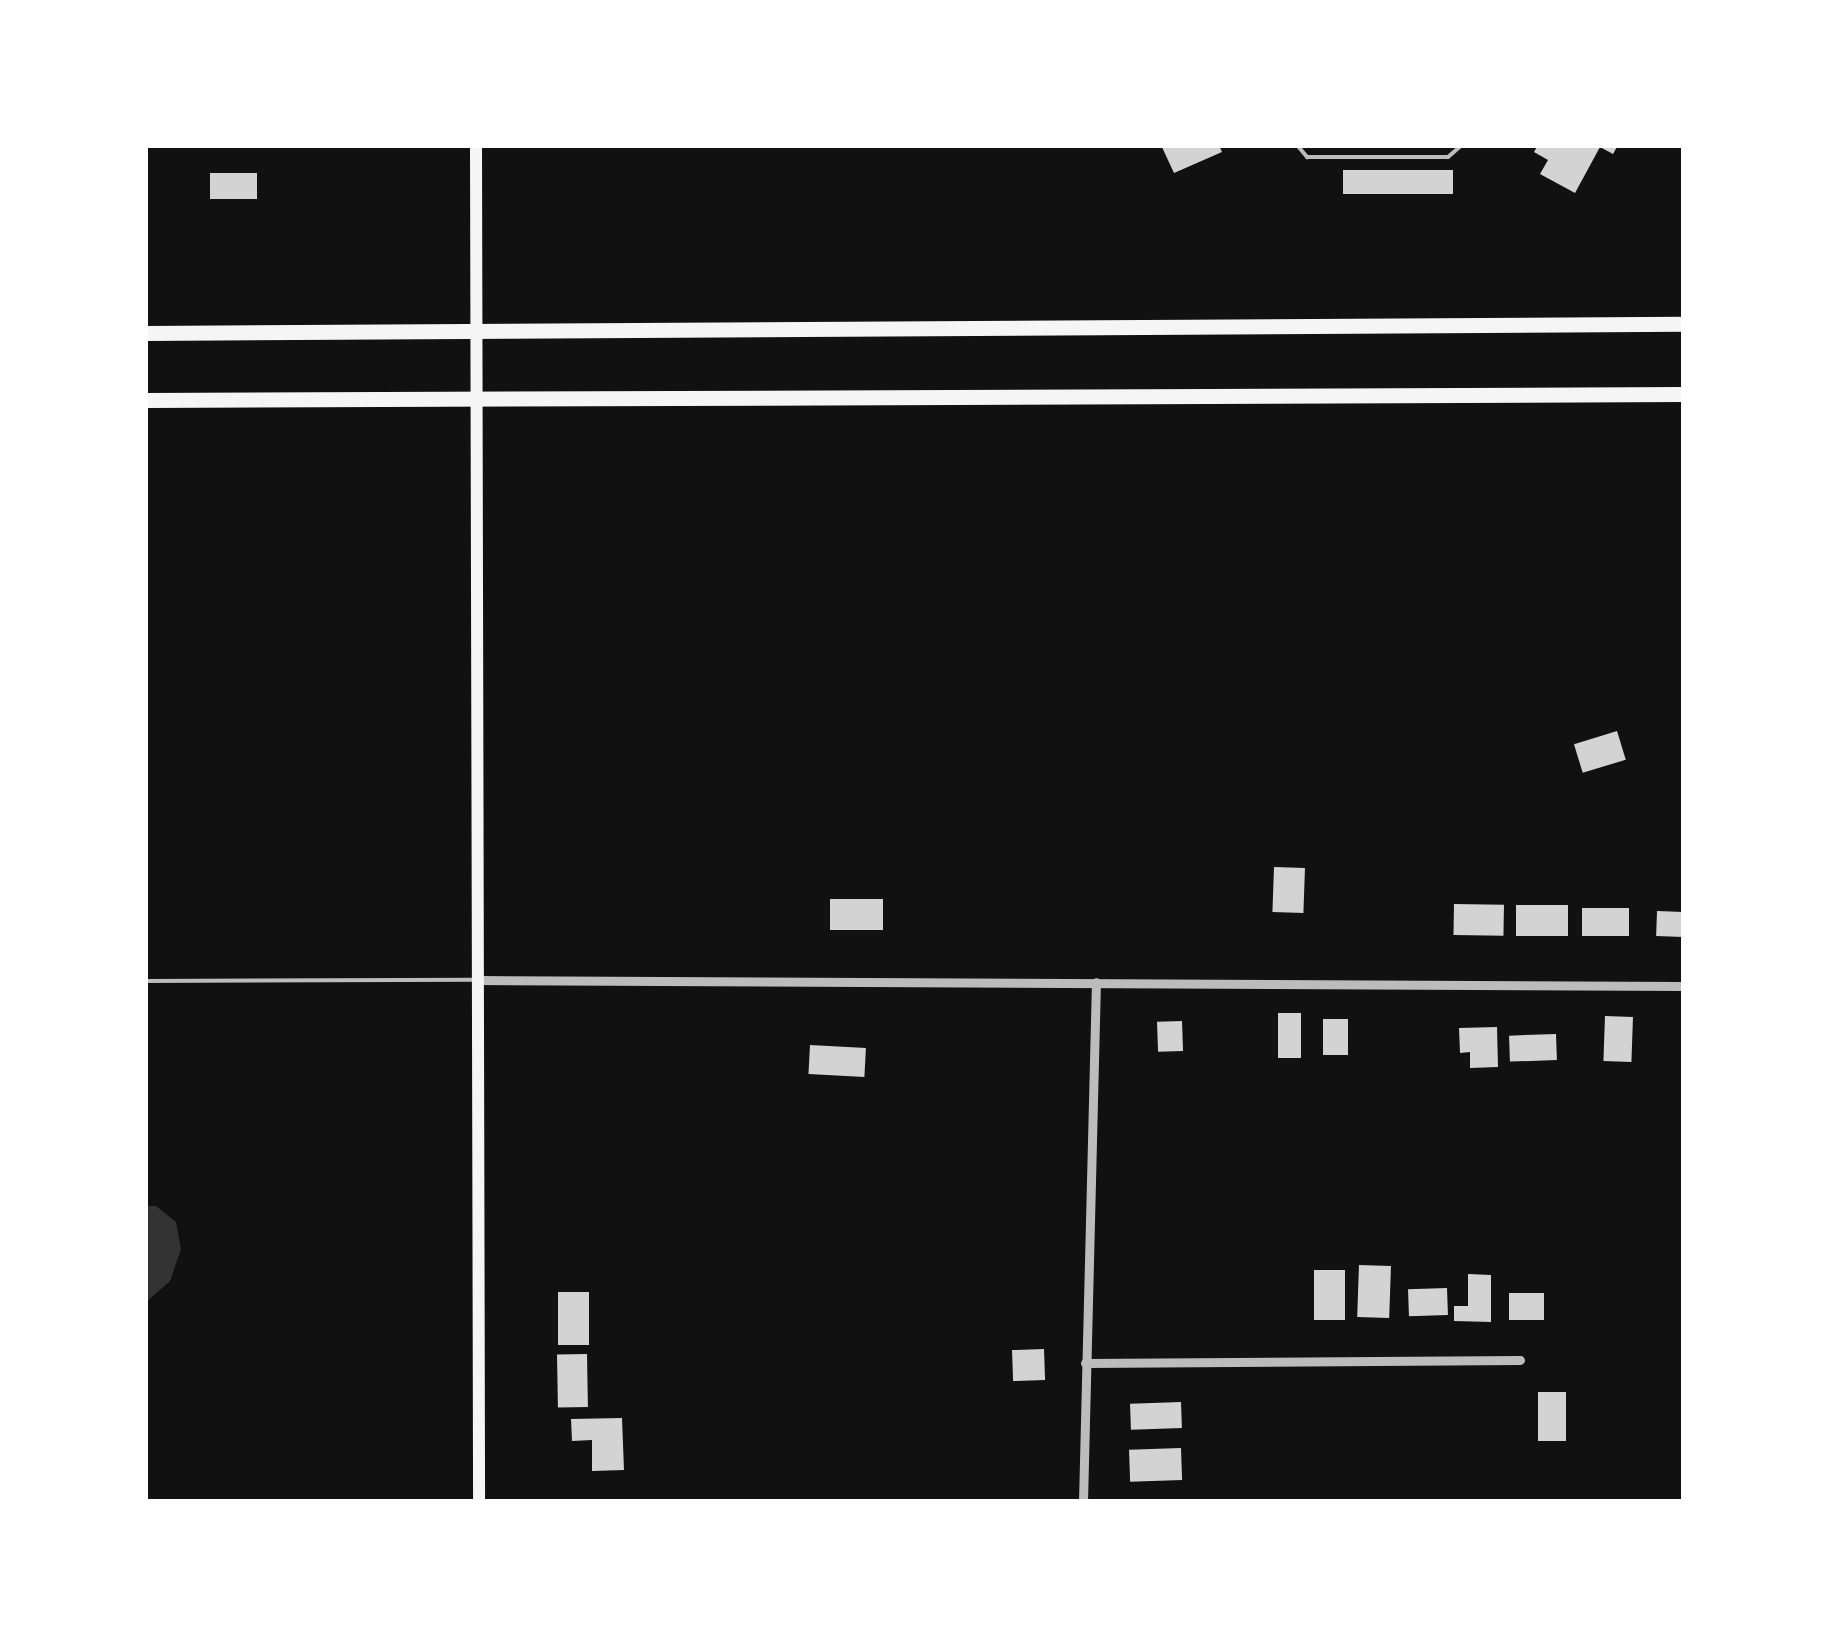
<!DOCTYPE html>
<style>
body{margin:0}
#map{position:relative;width:1829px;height:1647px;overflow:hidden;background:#111;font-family:Bitter,serif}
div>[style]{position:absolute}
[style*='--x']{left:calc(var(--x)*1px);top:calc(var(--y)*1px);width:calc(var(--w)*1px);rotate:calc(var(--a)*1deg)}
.water>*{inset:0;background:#333}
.building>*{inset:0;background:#d3d3d3;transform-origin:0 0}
.service>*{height:4px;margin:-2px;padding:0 2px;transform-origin:2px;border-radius:2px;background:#bcbcbc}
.minor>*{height:9px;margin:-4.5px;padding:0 4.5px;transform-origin:4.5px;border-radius:4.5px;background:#bcbcbc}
.secondary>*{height:12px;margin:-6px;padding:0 6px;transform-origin:6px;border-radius:6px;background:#f5f5f5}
.motorway>*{height:15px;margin:-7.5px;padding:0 7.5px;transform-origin:7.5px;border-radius:7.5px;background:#f5f5f5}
span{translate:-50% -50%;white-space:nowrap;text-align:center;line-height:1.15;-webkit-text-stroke:8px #fff;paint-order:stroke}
.frame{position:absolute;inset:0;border:148px solid #fff;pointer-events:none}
</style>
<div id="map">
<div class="water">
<div style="clip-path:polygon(145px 1206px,156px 1206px,176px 1222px,181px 1249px,170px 1281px,145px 1303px)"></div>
</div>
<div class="building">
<div style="clip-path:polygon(1161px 145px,1219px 145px,1222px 152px,1174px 173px)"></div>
<div style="clip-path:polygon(1538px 145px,1618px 145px,1613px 154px,1600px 147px,1575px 193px,1540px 174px,1548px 160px,1534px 152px)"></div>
<div style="left:1453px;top:170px;width:24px;height:110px;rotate:90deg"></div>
<div style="left:210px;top:173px;width:47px;height:26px"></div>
<div style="left:1617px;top:731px;width:30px;height:45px;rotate:73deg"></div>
<div style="left:1274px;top:867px;width:31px;height:45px;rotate:2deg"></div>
<div style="left:830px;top:899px;width:53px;height:31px"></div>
<div style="left:1454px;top:904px;width:50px;height:31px;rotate:1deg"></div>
<div style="left:1516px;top:905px;width:52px;height:31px"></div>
<div style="left:1629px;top:908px;width:28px;height:47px;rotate:90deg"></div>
<div style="left:1657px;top:911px;width:27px;height:25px;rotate:2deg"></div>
<div style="left:1278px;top:1013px;width:23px;height:45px"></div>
<div style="left:1605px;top:1016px;width:28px;height:45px;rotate:2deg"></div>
<div style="left:1323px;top:1019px;width:25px;height:36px"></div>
<div style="left:1182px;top:1021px;width:30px;height:25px;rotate:88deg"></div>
<div style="clip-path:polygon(1497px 1027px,1498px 1067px,1470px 1068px,1470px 1052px,1460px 1053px,1459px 1028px)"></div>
<div style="left:1556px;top:1034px;width:26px;height:47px;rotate:88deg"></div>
<div style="left:810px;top:1045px;width:56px;height:29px;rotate:3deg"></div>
<div style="left:1359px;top:1265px;width:32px;height:52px;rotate:2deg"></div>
<div style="left:1314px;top:1270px;width:31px;height:50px"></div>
<div style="clip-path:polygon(1468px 1274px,1491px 1275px,1491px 1322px,1454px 1321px,1454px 1306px,1468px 1306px)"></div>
<div style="left:1447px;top:1288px;width:27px;height:39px;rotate:88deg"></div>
<div style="left:558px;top:1292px;width:31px;height:53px"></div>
<div style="left:1544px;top:1293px;width:27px;height:35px;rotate:90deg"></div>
<div style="left:1044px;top:1349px;width:31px;height:32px;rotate:88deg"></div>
<div style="left:587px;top:1354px;width:53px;height:30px;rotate:89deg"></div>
<div style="left:1538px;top:1392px;width:28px;height:49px"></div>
<div style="left:1181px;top:1402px;width:26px;height:51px;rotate:88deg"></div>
<div style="clip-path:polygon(622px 1418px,624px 1470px,592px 1471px,592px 1440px,572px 1441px,571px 1419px)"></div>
<div style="left:1181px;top:1448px;width:32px;height:52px;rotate:88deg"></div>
</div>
<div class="service">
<div style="--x:1297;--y:145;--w:16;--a:50"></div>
<div style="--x:1307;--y:157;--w:141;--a:0"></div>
<div style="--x:1448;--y:157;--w:18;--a:-41"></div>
<div style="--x:145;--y:981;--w:330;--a:-0.2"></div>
</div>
<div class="minor">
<div style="--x:478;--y:980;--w:1206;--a:0.29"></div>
<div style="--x:1085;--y:1363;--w:435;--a:-0.4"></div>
<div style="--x:1083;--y:1502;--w:520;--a:-88.57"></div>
</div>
<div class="secondary">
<div style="--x:476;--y:145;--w:1357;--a:89.87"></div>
</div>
<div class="motorway">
<div style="--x:145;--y:333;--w:1539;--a:-0.34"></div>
<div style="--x:145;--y:400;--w:1539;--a:-0.22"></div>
</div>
<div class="frame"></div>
</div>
